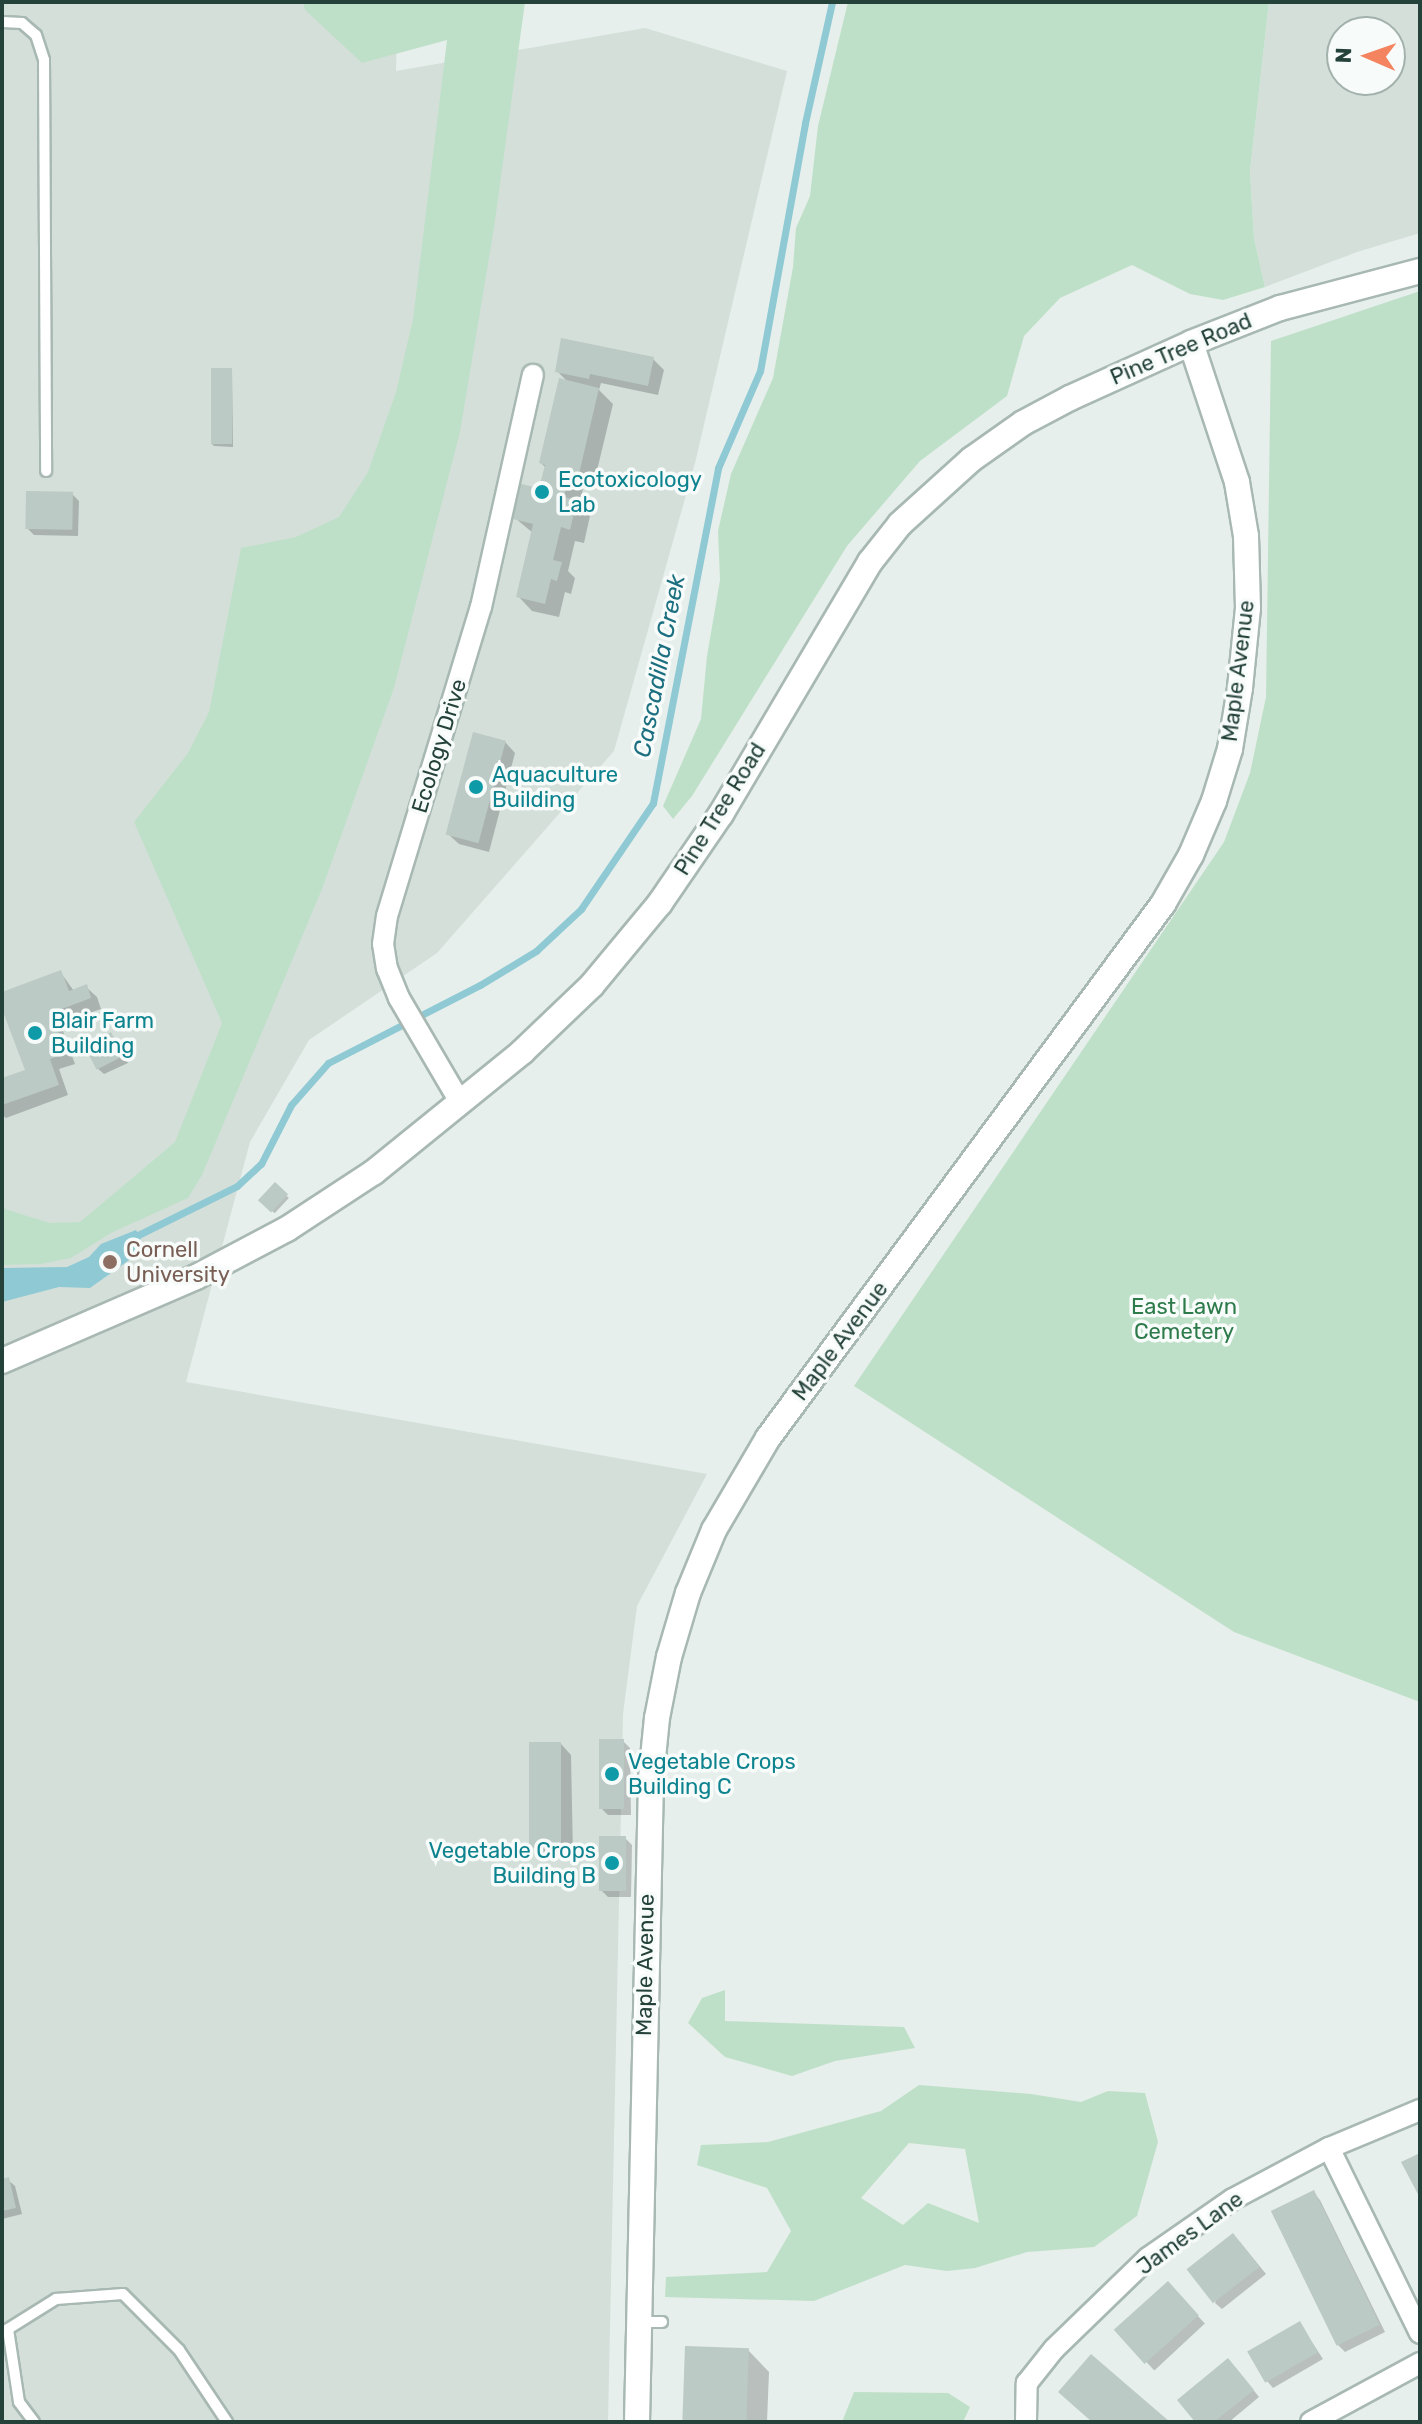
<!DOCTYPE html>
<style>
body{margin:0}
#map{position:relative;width:1422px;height:2424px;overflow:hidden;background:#e6efeb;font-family:Rubik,sans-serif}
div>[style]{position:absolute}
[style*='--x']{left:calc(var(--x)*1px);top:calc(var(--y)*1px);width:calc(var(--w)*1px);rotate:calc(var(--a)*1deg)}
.built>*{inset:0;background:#d4dfda}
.green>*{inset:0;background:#bfe0c8}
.water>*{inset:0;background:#8ec9d4}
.shadow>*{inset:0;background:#0003;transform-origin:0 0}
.stream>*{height:7px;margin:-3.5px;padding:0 3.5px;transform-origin:3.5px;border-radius:3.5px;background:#8ec9d4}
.building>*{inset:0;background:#bbcac4;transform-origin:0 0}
.roads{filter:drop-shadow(2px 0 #a8b8b2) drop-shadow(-2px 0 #a8b8b2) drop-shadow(0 2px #a8b8b2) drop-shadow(0 -2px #a8b8b2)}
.service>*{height:10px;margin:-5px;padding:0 5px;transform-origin:5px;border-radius:5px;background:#fff}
.minor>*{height:20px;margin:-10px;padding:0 10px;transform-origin:10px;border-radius:10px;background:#fff}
.tertiary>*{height:24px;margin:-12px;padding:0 12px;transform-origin:12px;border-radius:12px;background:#fff}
.dots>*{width:22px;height:22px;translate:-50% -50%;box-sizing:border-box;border:4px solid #f7fbf9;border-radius:50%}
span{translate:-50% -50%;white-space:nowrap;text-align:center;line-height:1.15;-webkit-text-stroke:7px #f7fbf9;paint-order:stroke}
.street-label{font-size:22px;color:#24423a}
.culture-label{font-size:22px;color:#0d838f}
.left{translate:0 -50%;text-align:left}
.right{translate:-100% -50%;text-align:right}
.education-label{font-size:22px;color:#785e54}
.park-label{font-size:22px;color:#2d7a4b}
.water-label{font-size:24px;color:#1c6f80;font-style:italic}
.frame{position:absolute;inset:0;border:4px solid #24423a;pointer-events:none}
.north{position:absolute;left:1326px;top:16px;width:80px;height:80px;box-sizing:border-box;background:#f7fbf9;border:2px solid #a3b1ad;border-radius:50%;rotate:272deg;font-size:22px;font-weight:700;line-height:32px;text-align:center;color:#24423a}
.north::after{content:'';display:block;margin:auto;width:28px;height:36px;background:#f4845f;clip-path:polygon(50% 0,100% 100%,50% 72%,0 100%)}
</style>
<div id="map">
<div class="built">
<div style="clip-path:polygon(2px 2px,398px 2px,396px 71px,645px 28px,787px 71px,695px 463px,614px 751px,437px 953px,309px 1040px,250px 1142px,186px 1382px,707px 1474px,637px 1606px,623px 1714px,608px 2422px,2px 2422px)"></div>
<div style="clip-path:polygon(evenodd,1269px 2px,1420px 2px,1420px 233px,1357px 252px,1265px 287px,1254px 238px,1250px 171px,1269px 2px,1342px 32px,1390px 32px,1390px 80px,1342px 80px,1342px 32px)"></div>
</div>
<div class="green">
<div style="clip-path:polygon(303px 2px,525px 2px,494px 228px,460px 432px,394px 688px,322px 889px,202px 1175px,188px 1198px,111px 1233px,71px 1258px,41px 1264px,2px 1265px,2px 1203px,5px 1209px,50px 1223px,80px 1222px,175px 1142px,222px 1023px,134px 822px,188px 753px,209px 712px,241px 548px,296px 537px,339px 517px,368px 472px,396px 392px,413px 319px,447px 40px,362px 63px,305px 10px)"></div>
<div style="clip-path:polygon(848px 2px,1269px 2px,1250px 171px,1254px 238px,1265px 287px,1223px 300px,1190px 294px,1132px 265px,1060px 298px,1024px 336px,1007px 396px,920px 461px,847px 546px,692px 796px,673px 819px,663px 806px,701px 719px,707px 656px,720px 580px,718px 531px,731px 474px,773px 378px,793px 267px,796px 228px,810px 196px,818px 126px)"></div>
<div style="clip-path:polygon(1420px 291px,1420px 1702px,1234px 1632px,854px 1386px,1224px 842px,1250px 773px,1266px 697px,1271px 341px)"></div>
<div style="clip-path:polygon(725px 1990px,725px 2021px,904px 2027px,915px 2048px,835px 2061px,792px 2076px,725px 2057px,688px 2023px,702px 1998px)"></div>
<div style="clip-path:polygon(evenodd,919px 2085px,1031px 2094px,1081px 2102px,1108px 2091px,1145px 2093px,1158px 2142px,1137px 2216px,1094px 2247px,1027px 2252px,975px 2268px,947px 2271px,905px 2265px,814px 2301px,665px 2297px,666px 2277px,767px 2272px,791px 2231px,767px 2188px,697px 2165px,701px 2145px,768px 2142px,881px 2111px,919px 2085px,909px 2143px,965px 2149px,979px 2223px,928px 2203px,903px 2225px,861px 2198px,909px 2143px)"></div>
<div style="clip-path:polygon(854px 2392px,948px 2393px,970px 2407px,963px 2422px,842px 2422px)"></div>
</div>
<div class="water">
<div style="clip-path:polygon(136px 1230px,141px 1238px,132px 1258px,90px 1288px,59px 1287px,2px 1302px,2px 1268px,67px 1267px,89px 1257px,101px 1244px)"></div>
</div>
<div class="shadow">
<div style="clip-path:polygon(653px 359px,664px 370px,658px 395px,601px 383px,599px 390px,613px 404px,593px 487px,584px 485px,579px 505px,590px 516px,584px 543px,575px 541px,568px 571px,575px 578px,571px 594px,565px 592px,559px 617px,532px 611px,518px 596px,533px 533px,515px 518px,541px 490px,546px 468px,541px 463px,568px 382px,557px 371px)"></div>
<div style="clip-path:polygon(232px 370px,233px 447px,214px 446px,211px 443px)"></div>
<div style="clip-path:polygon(72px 494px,79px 501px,78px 536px,34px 535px,27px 528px)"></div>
<div style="clip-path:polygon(505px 742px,515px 753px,489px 852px,459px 844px,448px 834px)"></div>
<div style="clip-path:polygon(61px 973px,74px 991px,86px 987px,97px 997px,101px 1009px,60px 1023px,75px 1064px,59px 1069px,68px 1095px,6px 1118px,2px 1115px,2px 1081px,27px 1071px,2px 1003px,2px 994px)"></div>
<div style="clip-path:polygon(111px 1034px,128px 1063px,104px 1074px,97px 1068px)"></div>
<div style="left:275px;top:1185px;width:19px;height:21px;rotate:43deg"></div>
<div style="clip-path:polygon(623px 1741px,630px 1748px,631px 1815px,608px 1815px,601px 1808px)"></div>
<div style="clip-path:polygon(561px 1744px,571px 1755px,573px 1856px,542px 1856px,532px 1846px)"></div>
<div style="clip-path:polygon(625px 1838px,632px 1845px,631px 1897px,608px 1897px,601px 1890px)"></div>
<div style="clip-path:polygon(8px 2180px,15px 2186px,22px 2214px,2px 2219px,2px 2181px)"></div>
<div style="clip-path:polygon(1314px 2193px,1320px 2200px,1385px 2332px,1345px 2352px,1338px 2345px)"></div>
<div style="clip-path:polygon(1240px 2242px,1266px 2274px,1222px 2309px,1215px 2303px)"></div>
<div style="left:1168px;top:2284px;width:54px;height:69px;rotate:47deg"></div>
<div style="clip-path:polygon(1300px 2324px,1323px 2359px,1273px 2388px,1267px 2381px)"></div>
<div style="clip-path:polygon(748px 2350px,769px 2372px,767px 2422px,684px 2422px)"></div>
<div style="clip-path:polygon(1235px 2367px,1259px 2397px,1229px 2422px,1198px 2422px)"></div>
</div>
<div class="stream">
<div style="--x:132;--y:1238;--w:117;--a:-26.3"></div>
<div style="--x:237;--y:1186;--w:33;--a:-43"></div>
<div style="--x:261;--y:1164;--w:66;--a:-63"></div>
<div style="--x:291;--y:1105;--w:56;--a:-48.6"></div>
<div style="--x:328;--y:1063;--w:171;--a:-27.2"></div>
<div style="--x:480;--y:985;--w:66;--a:-31.3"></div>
<div style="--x:536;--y:951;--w:62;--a:-43"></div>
<div style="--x:581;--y:909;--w:128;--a:-55.8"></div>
<div style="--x:653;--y:803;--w:341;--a:-79"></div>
<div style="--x:718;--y:468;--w:106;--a:-66.6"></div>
<div style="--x:760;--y:371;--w:252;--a:-79.7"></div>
<div style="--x:805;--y:123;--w:124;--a:-77.4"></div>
</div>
<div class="building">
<div style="clip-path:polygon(561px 338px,654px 357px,648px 386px,590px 374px,589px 379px,555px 372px)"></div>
<div style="left:211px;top:368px;width:21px;height:76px"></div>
<div style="clip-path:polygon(559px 378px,599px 388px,579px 474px,570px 472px,564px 497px,577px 500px,570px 530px,561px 527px,553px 560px,562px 562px,557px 581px,551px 579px,545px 604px,516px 597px,533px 524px,513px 519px,521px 484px,539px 488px,545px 465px,539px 463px)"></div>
<div style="left:26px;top:491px;width:47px;height:38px;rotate:1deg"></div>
<div style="left:473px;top:732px;width:34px;height:106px;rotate:15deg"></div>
<div style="clip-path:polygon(61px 970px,69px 991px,87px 984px,91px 998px,51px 1013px,66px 1053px,50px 1059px,59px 1085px,2px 1105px,2px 1078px,25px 1070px,2px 1009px,2px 992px)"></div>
<div style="left:111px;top:1032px;width:27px;height:30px;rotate:63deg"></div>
<div style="left:275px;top:1182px;width:18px;height:25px;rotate:43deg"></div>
<div style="left:599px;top:1739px;width:25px;height:70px"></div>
<div style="left:529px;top:1742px;width:32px;height:105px"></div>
<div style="left:599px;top:1836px;width:27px;height:55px"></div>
<div style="clip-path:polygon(1420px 2153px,1420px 2198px,1401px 2162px)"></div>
<div style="clip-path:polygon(9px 2177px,16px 2208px,2px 2211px,2px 2179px)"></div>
<div style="left:1314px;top:2190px;width:150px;height:48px;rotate:64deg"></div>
<div style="left:1233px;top:2233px;width:43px;height:59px;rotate:52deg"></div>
<div style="left:1168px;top:2281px;width:46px;height:73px;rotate:48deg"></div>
<div style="left:1300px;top:2321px;width:36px;height:61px;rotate:60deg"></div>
<div style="left:685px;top:2346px;width:64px;height:76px;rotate:2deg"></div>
<div style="clip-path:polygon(1091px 2354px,1170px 2422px,1092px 2422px,1058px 2392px)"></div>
<div style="clip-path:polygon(1228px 2358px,1254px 2390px,1214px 2422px,1195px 2422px,1177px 2400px)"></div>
</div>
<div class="roads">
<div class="service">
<div style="--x:2;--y:22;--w:20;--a:3"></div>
<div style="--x:22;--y:23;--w:18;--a:41"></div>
<div style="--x:36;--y:35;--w:26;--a:72"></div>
<div style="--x:44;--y:60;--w:411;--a:89.7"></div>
<div style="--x:640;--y:2322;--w:22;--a:0"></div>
<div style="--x:34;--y:2422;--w:25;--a:-127"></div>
<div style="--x:19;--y:2402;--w:74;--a:-98.6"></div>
<div style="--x:8;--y:2329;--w:57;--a:-32"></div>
<div style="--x:56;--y:2299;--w:67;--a:-4.3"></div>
<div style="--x:123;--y:2294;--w:79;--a:45"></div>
<div style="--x:179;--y:2350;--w:87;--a:56.3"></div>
</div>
<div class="minor">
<div style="--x:460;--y:1102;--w:121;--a:-120.4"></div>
<div style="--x:399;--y:998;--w:31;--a:-112"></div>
<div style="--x:387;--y:969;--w:25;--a:-99"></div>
<div style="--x:383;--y:944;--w:28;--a:-82"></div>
<div style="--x:387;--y:916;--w:323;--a:-73.1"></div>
<div style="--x:481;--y:607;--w:238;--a:-77.4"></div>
<div style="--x:1329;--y:2148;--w:206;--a:63.8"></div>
<div style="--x:1026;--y:2422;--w:39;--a:-89"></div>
<div style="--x:1027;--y:2383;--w:43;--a:-51.5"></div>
<div style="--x:1054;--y:2349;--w:131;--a:-44.1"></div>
<div style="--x:1148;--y:2258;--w:103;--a:-34.8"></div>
<div style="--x:1233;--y:2199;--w:109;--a:-28"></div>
<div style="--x:1329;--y:2148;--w:99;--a:-22.7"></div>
<div style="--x:1311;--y:2422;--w:124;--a:-28.4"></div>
</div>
<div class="tertiary">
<div style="--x:2;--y:1361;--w:211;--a:-23.4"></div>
<div style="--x:196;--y:1277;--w:103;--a:-27.8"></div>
<div style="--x:287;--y:1229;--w:104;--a:-33.2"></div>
<div style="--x:374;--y:1172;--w:191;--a:-39"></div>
<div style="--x:522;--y:1052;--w:97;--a:-43.7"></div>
<div style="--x:592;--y:985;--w:107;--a:-50.3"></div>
<div style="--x:660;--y:903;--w:108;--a:-55.6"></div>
<div style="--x:721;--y:814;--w:293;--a:-59.4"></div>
<div style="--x:870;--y:562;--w:48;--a:-51.7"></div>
<div style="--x:900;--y:524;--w:97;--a:-42.1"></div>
<div style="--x:972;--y:459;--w:62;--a:-35.2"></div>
<div style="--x:1023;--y:423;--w:53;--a:-28"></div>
<div style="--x:1070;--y:398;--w:133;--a:-24.4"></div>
<div style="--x:1191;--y:343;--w:96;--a:-21.5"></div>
<div style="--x:1280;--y:308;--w:145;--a:-14.8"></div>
<div style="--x:637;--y:2422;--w:644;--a:-88.75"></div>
<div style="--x:651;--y:1778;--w:60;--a:-84.3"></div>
<div style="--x:657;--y:1718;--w:62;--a:-78.9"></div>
<div style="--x:669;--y:1657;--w:67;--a:-73.5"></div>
<div style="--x:688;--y:1593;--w:68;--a:-67.6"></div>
<div style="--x:714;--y:1530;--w:107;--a:-59.6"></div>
<div style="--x:768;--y:1438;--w:664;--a:-53.51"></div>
<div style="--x:1163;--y:904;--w:56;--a:-60.3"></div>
<div style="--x:1191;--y:855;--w:59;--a:-66.9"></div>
<div style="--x:1214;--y:801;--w:54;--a:-72.9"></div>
<div style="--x:1230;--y:749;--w:62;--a:-80.7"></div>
<div style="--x:1240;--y:688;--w:80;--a:-84.3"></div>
<div style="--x:1248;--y:608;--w:72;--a:-91.6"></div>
<div style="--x:1246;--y:536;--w:55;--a:-99.5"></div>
<div style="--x:1237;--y:482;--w:146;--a:-108.3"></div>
</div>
</div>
<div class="dots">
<div style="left:542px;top:492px;background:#0f9aa8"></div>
<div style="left:476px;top:787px;background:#0f9aa8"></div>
<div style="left:35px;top:1033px;background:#0f9aa8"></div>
<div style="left:110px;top:1262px;background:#8d6e63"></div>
<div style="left:612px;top:1774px;background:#0f9aa8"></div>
<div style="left:612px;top:1863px;background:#0f9aa8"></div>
</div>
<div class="street-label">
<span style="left:1181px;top:349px;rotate:-23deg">Pine Tree Road</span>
<span style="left:1238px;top:671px;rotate:-83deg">Maple Avenue</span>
<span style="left:439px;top:746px;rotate:-73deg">Ecology Drive</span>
<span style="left:720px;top:809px;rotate:-58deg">Pine Tree Road</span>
<span style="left:840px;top:1341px;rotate:-53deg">Maple Avenue</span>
<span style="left:645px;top:1965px;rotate:-89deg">Maple Avenue</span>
<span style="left:1190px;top:2233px;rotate:-36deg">James Lane</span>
</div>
<div class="culture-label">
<span class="left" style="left:558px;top:492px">Ecotoxicology<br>Lab</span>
<span class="left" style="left:492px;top:787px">Aquaculture<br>Building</span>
<span class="left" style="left:51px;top:1033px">Blair Farm<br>Building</span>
<span class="left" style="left:628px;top:1774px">Vegetable Crops<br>Building C</span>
<span class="right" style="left:596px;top:1863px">Vegetable Crops<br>Building B</span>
</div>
<div class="education-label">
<span class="left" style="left:126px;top:1262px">Cornell<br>University</span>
</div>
<div class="park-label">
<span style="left:1184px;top:1319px">East Lawn<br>Cemetery</span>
</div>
<div class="water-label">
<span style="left:660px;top:666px;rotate:-79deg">Cascadilla Creek</span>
</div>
<div class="frame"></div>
<div class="north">N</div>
</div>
